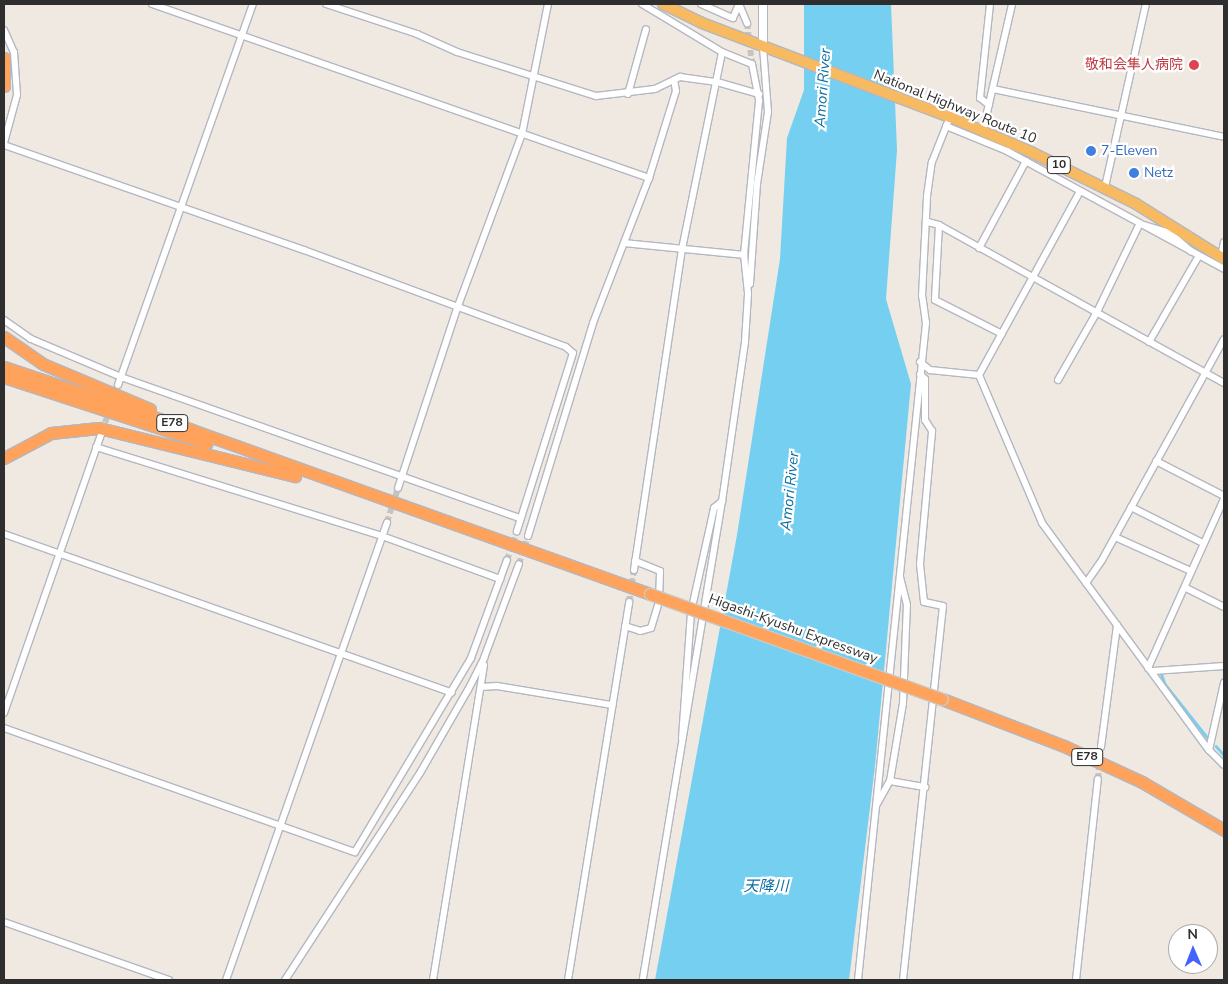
<!DOCTYPE html>
<meta charset="utf-8">
<style>
body{margin:0}
#map{position:relative;width:1228px;height:984px;overflow:hidden;background:#efe9e1;font-family:"Nunito Sans","Noto Sans JP",sans-serif}
div>[style]{position:absolute}
[style*='--x']{left:calc(var(--x)*1px);top:calc(var(--y)*1px);width:calc(var(--w)*1px);rotate:calc(var(--a)*1deg)}
.water>*{inset:0;background:#75cff0}
.stream>*{height:2.5px;margin:-1.25px;padding:0 1.25px;transform-origin:1.25px;border-radius:1.25px;background:#75cff0}
.minor-tunnel>*{height:6px;margin-top:-3px;transform-origin:0;background:repeating-linear-gradient(90deg,#c8c4bd 0 6px,transparent 0 9px)}
.roads{filter:drop-shadow(1px 0 #b4b7c1) drop-shadow(-1px 0 #b4b7c1) drop-shadow(0 1px #b4b7c1) drop-shadow(0 -1px #b4b7c1)}
.minor>*{height:6px;margin:-3px;padding:0 3px;transform-origin:3px;border-radius:3px;background:#fff}
.tertiary>*{height:8px;margin:-4px;padding:0 4px;transform-origin:4px;border-radius:4px;background:#fff}
.trunk>*{height:10px;margin:-5px;padding:0 5px;transform-origin:5px;border-radius:5px;background:#f8ba60}
.motorway>*{height:11px;margin:-5.5px;padding:0 5.5px;transform-origin:5.5px;border-radius:5.5px;background:#ffa35c}
.bridges{filter:drop-shadow(1px 0 #c9c9c9) drop-shadow(-1px 0 #c9c9c9) drop-shadow(0 1px #c9c9c9) drop-shadow(0 -1px #c9c9c9)}
.motorway-bridge>*{height:11px;margin:-5.5px;padding:0 5.5px;transform-origin:5.5px;border-radius:5.5px;background:#ffa35c}
.dots>*{width:14px;height:14px;translate:-50% -50%;box-sizing:border-box;border:2px solid #fff;border-radius:50%}
span{translate:-50% -50%;white-space:nowrap;text-align:center;line-height:1.15;-webkit-text-stroke:4.5px #fff;paint-order:stroke}
.shield-label span{padding:1px 4px;background:#fff;border:1px solid;border-radius:4px;-webkit-text-stroke-width:0}
.shield-label{font-size:12px;color:#2e2e2e;font-weight:700}
.health-label{font-size:14px;color:#be3a42}
.right{translate:-100% -50%;text-align:right}
.street-label{font-size:14px;color:#2e2e2e}
.shop-label{font-size:14px;color:#366cbe}
.left{translate:0 -50%;text-align:left}
.water-label{font-size:15px;color:#0d6fa3;font-style:italic}
.frame{position:absolute;inset:0;border:5px solid #2e2e2e;pointer-events:none}
.north{position:absolute;left:1168px;top:924px;width:50px;height:50px;box-sizing:border-box;background:#fff;border:1px solid #ababab;border-radius:50%;rotate:359deg;font-size:14px;font-weight:700;line-height:20px;text-align:center;color:#2e2e2e}
.north::after{content:'';display:block;margin:auto;width:18px;height:22px;background:#4264fb;clip-path:polygon(50% 0,100% 100%,50% 72%,0 100%)}
</style>
<div id="map">
<div class="water">
<div style="clip-path:polygon(804px 4px,891px 4px,897px 150px,886px 299px,911px 384px,875px 766px,849px 980px,655px 980px,737px 535px,780px 259px,787px 138px,804px 90px)"></div>
</div>
<div class="stream">
<div style="--x:1161;--y:673;--w:12;--a:70"></div>
<div style="--x:1165;--y:684;--w:68;--a:51.6"></div>
<div style="--x:1216;--y:746;--w:12;--a:48"></div>
</div>
<div class="minor-tunnel">
<div style="--x:747;--y:23;--w:41;--a:83"></div>
<div style="--x:102;--y:431;--w:23;--a:-70"></div>
<div style="--x:387;--y:522;--w:36;--a:-72"></div>
<div style="--x:507;--y:560;--w:31;--a:-71"></div>
<div style="--x:519;--y:564;--w:29;--a:-72"></div>
<div style="--x:629;--y:602;--w:32;--a:-81"></div>
<div style="--x:1098;--y:779;--w:32;--a:-85"></div>
</div>
<div class="roads">
<div class="minor">
<div style="--x:152;--y:4;--w:527;--a:19.3"></div>
<div style="--x:326;--y:4;--w:96;--a:18.2"></div>
<div style="--x:417;--y:34;--w:44;--a:24.2"></div>
<div style="--x:457;--y:52;--w:146;--a:17.6"></div>
<div style="--x:596;--y:96;--w:59;--a:-6.8"></div>
<div style="--x:655;--y:89;--w:28;--a:-26"></div>
<div style="--x:680;--y:77;--w:37;--a:8"></div>
<div style="--x:717;--y:82;--w:44;--a:15.9"></div>
<div style="--x:642;--y:4;--w:93;--a:31"></div>
<div style="--x:722;--y:52;--w:32;--a:22"></div>
<div style="--x:752;--y:64;--w:38;--a:79"></div>
<div style="--x:759;--y:101;--w:155;--a:95.6"></div>
<div style="--x:744;--y:255;--w:39;--a:84"></div>
<div style="--x:748;--y:294;--w:48;--a:93.6"></div>
<div style="--x:745;--y:342;--w:161;--a:98.2"></div>
<div style="--x:722;--y:501;--w:485;--a:99.4"></div>
<div style="--x:701;--y:4;--w:35;--a:24"></div>
<div style="--x:733;--y:18;--w:13;--a:-67"></div>
<div style="--x:739;--y:4;--w:21;--a:67"></div>
<div style="--x:4;--y:30;--w:24;--a:66"></div>
<div style="--x:14;--y:52;--w:43;--a:86"></div>
<div style="--x:17;--y:95;--w:50;--a:105.2"></div>
<div style="--x:993;--y:89;--w:236;--a:11.7"></div>
<div style="--x:628;--y:94;--w:67;--a:-74.5"></div>
<div style="--x:989;--y:105;--w:11;--a:-142"></div>
<div style="--x:980;--y:98;--w:95;--a:-83.9"></div>
<div style="--x:946;--y:126;--w:66;--a:22.3"></div>
<div style="--x:1007;--y:151;--w:247;--a:28.5"></div>
<div style="--x:983;--y:130;--w:129;--a:-77"></div>
<div style="--x:4;--y:145;--w:318;--a:19.3"></div>
<div style="--x:304;--y:250;--w:279;--a:20.3"></div>
<div style="--x:566;--y:347;--w:9;--a:41"></div>
<div style="--x:573;--y:353;--w:187;--a:107.5"></div>
<div style="--x:1105;--y:187;--w:188;--a:-77.4"></div>
<div style="--x:928;--y:222;--w:11;--a:15"></div>
<div style="--x:939;--y:225;--w:326;--a:29"></div>
<div style="--x:939;--y:225;--w:75;--a:93.1"></div>
<div style="--x:935;--y:300;--w:75;--a:26.9"></div>
<div style="--x:1144;--y:225;--w:27;--a:17"></div>
<div style="--x:1170;--y:233;--w:28;--a:41"></div>
<div style="--x:624;--y:243;--w:121;--a:5.7"></div>
<div style="--x:979;--y:248;--w:99;--a:-61.6"></div>
<div style="--x:1221;--y:257;--w:15;--a:-79"></div>
<div style="--x:750;--y:284;--w:100;--a:-86"></div>
<div style="--x:757;--y:184;--w:73;--a:-81.3"></div>
<div style="--x:768;--y:112;--w:65;--a:-94.4"></div>
<div style="--x:4;--y:320;--w:33;--a:35"></div>
<div style="--x:31;--y:339;--w:98;--a:22.9"></div>
<div style="--x:121;--y:377;--w:423;--a:19.5"></div>
<div style="--x:1149;--y:342;--w:98;--a:-60"></div>
<div style="--x:920;--y:362;--w:13;--a:39"></div>
<div style="--x:930;--y:370;--w:49;--a:5.8"></div>
<div style="--x:979;--y:375;--w:161;--a:66.9"></div>
<div style="--x:1042;--y:523;--w:282;--a:53.7"></div>
<div style="--x:1209;--y:750;--w:21;--a:45"></div>
<div style="--x:979;--y:375;--w:210;--a:-61.2"></div>
<div style="--x:1058;--y:380;--w:78;--a:-60.2"></div>
<div style="--x:1097;--y:312;--w:97;--a:-64.2"></div>
<div style="--x:118;--y:385;--w:404;--a:-70.5"></div>
<div style="--x:96;--y:447;--w:300;--a:17.3"></div>
<div style="--x:382;--y:536;--w:126;--a:20"></div>
<div style="--x:1156;--y:461;--w:76;--a:27.2"></div>
<div style="--x:398;--y:488;--w:192;--a:-71.8"></div>
<div style="--x:458;--y:306;--w:184;--a:-69.6"></div>
<div style="--x:522;--y:134;--w:133;--a:-78.7"></div>
<div style="--x:1131;--y:507;--w:80;--a:26.6"></div>
<div style="--x:4;--y:534;--w:475;--a:19.5"></div>
<div style="--x:528;--y:536;--w:223;--a:-73"></div>
<div style="--x:593;--y:323;--w:155;--a:-68.9"></div>
<div style="--x:649;--y:178;--w:91;--a:-72.8"></div>
<div style="--x:676;--y:91;--w:11;--a:-100"></div>
<div style="--x:1115;--y:537;--w:83;--a:24.1"></div>
<div style="--x:634;--y:570;--w:325;--a:-81.5"></div>
<div style="--x:682;--y:249;--w:201;--a:-78.5"></div>
<div style="--x:1086;--y:583;--w:28;--a:-55"></div>
<div style="--x:1102;--y:560;--w:252;--a:-61.1"></div>
<div style="--x:1186;--y:588;--w:42;--a:26.6"></div>
<div style="--x:625;--y:626;--w:16;--a:18"></div>
<div style="--x:640;--y:631;--w:11;--a:-15"></div>
<div style="--x:651;--y:628;--w:28;--a:-73"></div>
<div style="--x:659;--y:601;--w:30;--a:-88"></div>
<div style="--x:660;--y:571;--w:27;--a:-158"></div>
<div style="--x:1148;--y:668;--w:185;--a:-65.8"></div>
<div style="--x:1153;--y:671;--w:71;--a:-4"></div>
<div style="--x:481;--y:687;--w:16;--a:-4"></div>
<div style="--x:497;--y:686;--w:117;--a:9.4"></div>
<div style="--x:4;--y:713;--w:295;--a:-70.8"></div>
<div style="--x:4;--y:728;--w:372;--a:19.5"></div>
<div style="--x:355;--y:852;--w:226;--a:-59.1"></div>
<div style="--x:471;--y:658;--w:104;--a:-69.8"></div>
<div style="--x:682;--y:738;--w:126;--a:-85.9"></div>
<div style="--x:691;--y:612;--w:107;--a:-77.5"></div>
<div style="--x:714;--y:508;--w:11;--a:-41"></div>
<div style="--x:1101;--y:747;--w:123;--a:-82.5"></div>
<div style="--x:1209;--y:750;--w:69;--a:-77.4"></div>
<div style="--x:890;--y:781;--w:36;--a:10"></div>
<div style="--x:877;--y:804;--w:26;--a:-61"></div>
<div style="--x:890;--y:781;--w:79;--a:-80.5"></div>
<div style="--x:903;--y:703;--w:98;--a:-87.7"></div>
<div style="--x:907;--y:605;--w:29;--a:-104"></div>
<div style="--x:4;--y:922;--w:175;--a:19.4"></div>
<div style="--x:226;--y:980;--w:485;--a:-70.6"></div>
<div style="--x:285;--y:980;--w:247;--a:-56.9"></div>
<div style="--x:420;--y:773;--w:96;--a:-60"></div>
<div style="--x:468;--y:690;--w:36;--a:-63"></div>
<div style="--x:484;--y:658;--w:100;--a:-69.6"></div>
<div style="--x:433;--y:980;--w:319;--a:-80.8"></div>
<div style="--x:568;--y:980;--w:383;--a:-80.8"></div>
<div style="--x:858;--y:980;--w:661;--a:-84.09"></div>
<div style="--x:926;--y:323;--w:27;--a:-98"></div>
<div style="--x:922;--y:296;--w:100;--a:-87.1"></div>
<div style="--x:927;--y:196;--w:34;--a:-82"></div>
<div style="--x:932;--y:162;--w:48;--a:-68.2"></div>
<div style="--x:903;--y:980;--w:376;--a:-83.9"></div>
<div style="--x:943;--y:606;--w:19;--a:-168"></div>
<div style="--x:924;--y:602;--w:38;--a:-96"></div>
<div style="--x:920;--y:564;--w:134;--a:-84.8"></div>
<div style="--x:932;--y:431;--w:13;--a:-122"></div>
<div style="--x:925;--y:420;--w:41;--a:-90"></div>
<div style="--x:925;--y:379;--w:7;--a:-135"></div>
<div style="--x:1076;--y:980;--w:202;--a:-83.8"></div>
</div>
<div class="tertiary">
<div style="--x:763;--y:4;--w:43;--a:90"></div>
</div>
<div class="trunk">
<div style="--x:663;--y:4;--w:43;--a:26"></div>
<div style="--x:702;--y:23;--w:265;--a:20.8"></div>
<div style="--x:950;--y:117;--w:88;--a:23.4"></div>
<div style="--x:1031;--y:152;--w:117;--a:26.3"></div>
<div style="--x:1136;--y:204;--w:104;--a:32"></div>
</div>
<div class="motorway">
<div style="--x:4;--y:58;--w:28;--a:90"></div>
<div style="--x:4;--y:337;--w:47;--a:34.7"></div>
<div style="--x:43;--y:364;--w:116;--a:22.8"></div>
<div style="--x:4;--y:367;--w:198;--a:18.5"></div>
<div style="--x:192;--y:430;--w:486;--a:19.7"></div>
<div style="--x:4;--y:377;--w:213;--a:18.1"></div>
<div style="--x:4;--y:458;--w:53;--a:-28"></div>
<div style="--x:51;--y:433;--w:48;--a:-5.9"></div>
<div style="--x:99;--y:428;--w:202;--a:13.8"></div>
<div style="--x:942;--y:699;--w:131;--a:21.1"></div>
<div style="--x:1064;--y:746;--w:86;--a:24.8"></div>
<div style="--x:1142;--y:782;--w:95;--a:30.3"></div>
</div>
</div>
<div class="bridges">
<div class="motorway-bridge">
<div style="--x:650;--y:594;--w:310;--a:19.8"></div>
</div>
</div>
<div class="dots">
<div style="left:1194px;top:65px;background:#e0444e"></div>
<div style="left:1091px;top:151px;background:#3f7fe0"></div>
<div style="left:1134px;top:173px;background:#3f7fe0"></div>
</div>
<div class="shield-label">
<span style="left:1059px;top:165px">10</span>
<span style="left:172px;top:423px">E78</span>
<span style="left:1087px;top:757px">E78</span>
</div>
<div class="health-label">
<span class="right" style="left:1183px;top:65px">敬和会隼人病院</span>
</div>
<div class="street-label">
<span style="left:955px;top:107px;rotate:22deg">National Highway Route 10</span>
<span style="left:793px;top:629px;rotate:20deg">Higashi-Kyushu Expressway</span>
</div>
<div class="shop-label">
<span class="left" style="left:1101px;top:151px">7-Eleven</span>
<span class="left" style="left:1144px;top:173px">Netz</span>
</div>
<div class="water-label">
<span style="left:823px;top:88px;rotate:-86deg">Amori River</span>
<span style="left:790px;top:491px;rotate:-84deg">Amori River</span>
<span style="left:766px;top:887px">天降川</span>
</div>
<div class="frame"></div>
<div class="north">N</div>
</div>
